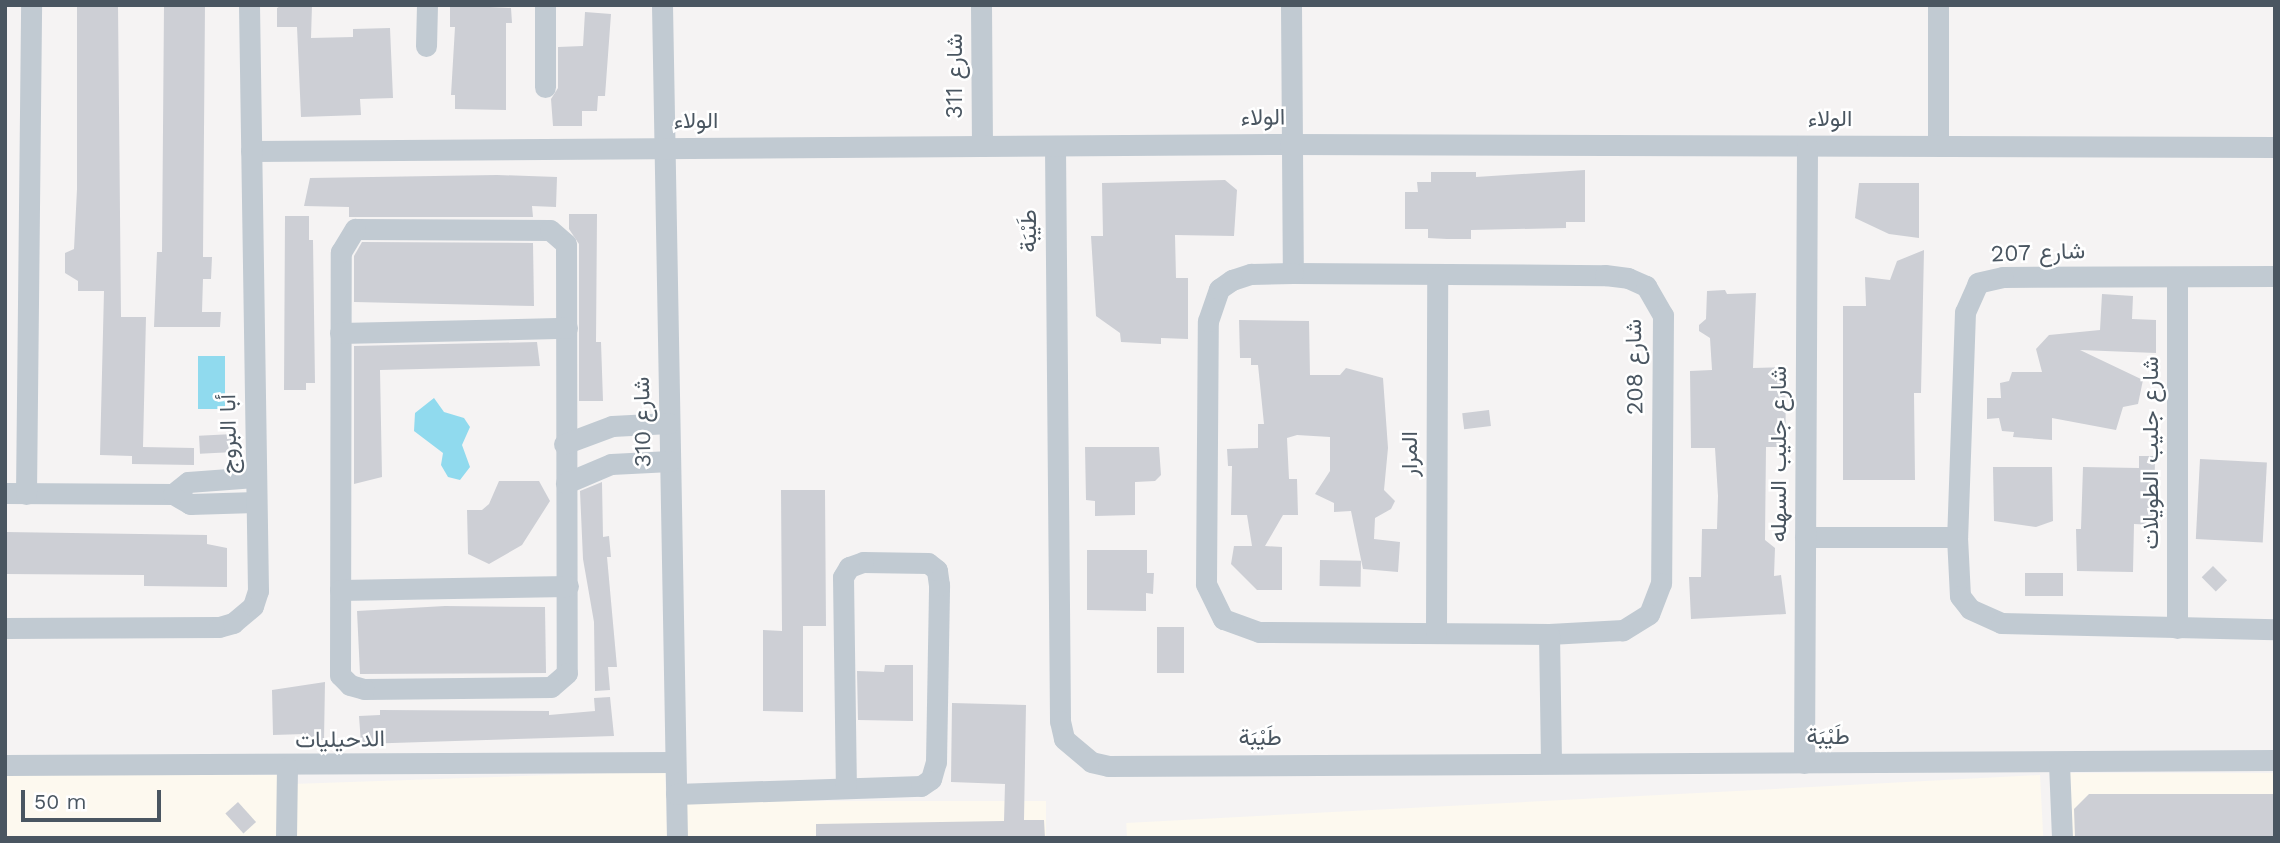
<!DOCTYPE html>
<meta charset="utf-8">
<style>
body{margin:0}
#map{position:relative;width:2280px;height:843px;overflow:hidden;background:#f5f3f3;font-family:"Work Sans",Vazirmatn,sans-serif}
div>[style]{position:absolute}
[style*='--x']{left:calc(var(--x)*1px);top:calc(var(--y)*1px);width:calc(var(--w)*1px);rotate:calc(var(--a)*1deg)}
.commercial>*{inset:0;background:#fdf9ef;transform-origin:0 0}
.water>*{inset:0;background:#90daee;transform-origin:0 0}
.building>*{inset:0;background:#cdcfd5;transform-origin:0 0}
.minor>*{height:21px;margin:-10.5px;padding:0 10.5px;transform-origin:10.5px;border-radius:10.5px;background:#c1cad2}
span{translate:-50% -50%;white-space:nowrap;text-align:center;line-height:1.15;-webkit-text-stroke:5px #fff;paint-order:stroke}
.street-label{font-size:23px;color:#4a5661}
.frame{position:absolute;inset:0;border:7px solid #4a5661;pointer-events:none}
.scale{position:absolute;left:21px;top:790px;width:140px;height:32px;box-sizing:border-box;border:4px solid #4a5661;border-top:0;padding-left:9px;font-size:21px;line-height:24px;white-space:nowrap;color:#4a5661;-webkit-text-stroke:5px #fff;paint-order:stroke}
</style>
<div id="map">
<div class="commercial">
<div style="left:665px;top:771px;width:67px;height:373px;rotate:88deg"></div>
<div style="left:2057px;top:773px;width:218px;height:65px"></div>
<div style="left:5px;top:775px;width:272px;height:63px"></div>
<div style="left:2040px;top:775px;width:63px;height:915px;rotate:87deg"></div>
<div style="left:685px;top:801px;width:361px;height:37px"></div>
</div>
<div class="water">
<div style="left:198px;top:356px;width:27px;height:53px"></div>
<div style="clip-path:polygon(434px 398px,444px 412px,464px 418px,470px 427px,462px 445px,470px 467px,460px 480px,448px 477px,441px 465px,443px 453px,414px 431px,415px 413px)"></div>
</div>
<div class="building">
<div style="clip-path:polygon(77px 5px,118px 5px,121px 317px,146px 317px,143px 447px,194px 448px,194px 465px,132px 464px,132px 456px,100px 455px,104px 291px,78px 291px,78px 281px,65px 273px,65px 253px,74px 249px,77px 189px)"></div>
<div style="clip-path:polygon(164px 5px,205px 5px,203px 257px,212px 257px,211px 279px,203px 279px,202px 312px,221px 312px,220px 327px,154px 327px,157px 252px,162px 252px)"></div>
<div style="clip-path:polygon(282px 5px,312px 5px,311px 38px,353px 37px,353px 29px,390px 28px,393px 98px,360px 99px,361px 115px,301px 117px,297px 27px,277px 27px,277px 8px)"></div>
<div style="clip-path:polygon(450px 5px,511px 8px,512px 23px,506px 23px,506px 110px,455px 109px,455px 95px,451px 95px,455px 27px,450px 27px)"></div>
<div style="clip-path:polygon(585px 12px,611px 14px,605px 96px,598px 96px,597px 111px,582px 111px,582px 126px,553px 126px,551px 99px,558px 88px,558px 47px,583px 46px)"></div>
<div style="clip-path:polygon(1585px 170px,1585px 222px,1566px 222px,1566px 228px,1471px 230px,1471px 239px,1447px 239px,1428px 238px,1428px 229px,1405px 229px,1405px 192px,1418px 192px,1417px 182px,1431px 182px,1431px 172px,1476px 172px,1476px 177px)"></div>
<div style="clip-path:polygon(497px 175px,557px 177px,556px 207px,532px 206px,533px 217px,349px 217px,349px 207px,304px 206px,310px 178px)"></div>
<div style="clip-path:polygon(1225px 180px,1237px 190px,1234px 236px,1175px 235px,1176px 278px,1188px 278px,1188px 339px,1161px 338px,1161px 344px,1121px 342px,1120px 333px,1096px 316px,1091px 236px,1103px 236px,1102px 183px)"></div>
<div style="clip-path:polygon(1859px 183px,1919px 183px,1919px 238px,1889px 234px,1855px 218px)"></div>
<div style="clip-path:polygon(569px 214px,597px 214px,596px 342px,601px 342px,603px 401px,579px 401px,579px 244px,569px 229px)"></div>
<div style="clip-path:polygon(285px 216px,309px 216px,309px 240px,313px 240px,315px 383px,306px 383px,306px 390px,284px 390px)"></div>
<div style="clip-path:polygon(362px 242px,533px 243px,534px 306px,354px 302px,354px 256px)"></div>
<div style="clip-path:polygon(1924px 250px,1921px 393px,1914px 393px,1915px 480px,1843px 480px,1843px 306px,1866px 306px,1865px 277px,1890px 280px,1897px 261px)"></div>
<div style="clip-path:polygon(1725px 290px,1727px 294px,1756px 293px,1753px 368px,1785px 367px,1786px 447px,1766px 447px,1765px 540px,1775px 548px,1774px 576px,1781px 575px,1786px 614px,1691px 619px,1689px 577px,1701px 577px,1702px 529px,1717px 529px,1718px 496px,1715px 448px,1691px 448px,1690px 371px,1712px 370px,1710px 338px,1699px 331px,1699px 325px,1706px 319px,1707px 291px)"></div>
<div style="clip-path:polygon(2102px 294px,2133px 296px,2132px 319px,2156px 320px,2156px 353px,2080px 350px,2143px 380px,2138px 404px,2123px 407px,2116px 430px,2052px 418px,2052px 440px,2013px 437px,2014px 432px,2002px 431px,1999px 418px,1987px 419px,1987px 398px,2001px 398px,2000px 383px,2009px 381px,2012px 372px,2042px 372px,2036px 349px,2049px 335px,2100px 330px)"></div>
<div style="clip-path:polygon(1239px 320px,1309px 321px,1310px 375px,1340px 375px,1346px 368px,1383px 378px,1388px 448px,1384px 490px,1395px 501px,1391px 509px,1375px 518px,1374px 539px,1400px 542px,1398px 572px,1363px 569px,1351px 511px,1334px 512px,1334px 503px,1315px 494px,1330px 471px,1330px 437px,1297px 435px,1287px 438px,1289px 479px,1297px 479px,1298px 515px,1283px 515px,1265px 546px,1282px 547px,1282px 590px,1257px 590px,1231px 564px,1234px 546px,1252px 546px,1247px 515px,1231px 515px,1232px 466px,1228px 466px,1227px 449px,1258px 448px,1258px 424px,1264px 424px,1258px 365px,1251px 365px,1251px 358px,1240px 358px)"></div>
<div style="clip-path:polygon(537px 342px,540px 366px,380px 370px,382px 477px,354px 484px,354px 346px)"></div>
<div style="left:1489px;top:410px;width:16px;height:27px;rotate:83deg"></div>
<div style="left:233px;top:434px;width:18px;height:34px;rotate:87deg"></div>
<div style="clip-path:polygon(1085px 447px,1159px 447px,1161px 475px,1155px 481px,1135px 482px,1135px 515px,1095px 516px,1095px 501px,1086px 500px)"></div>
<div style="clip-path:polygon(2139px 456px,2155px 456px,2154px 525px,2134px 524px,2133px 572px,2077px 571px,2076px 529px,2081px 529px,2083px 467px,2139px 468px)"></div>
<div style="left:2200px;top:459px;width:67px;height:80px;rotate:3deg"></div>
<div style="clip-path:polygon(1993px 467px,2052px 467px,2053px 521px,2036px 527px,1994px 521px)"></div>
<div style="clip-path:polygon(499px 481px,539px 481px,550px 501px,522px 545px,489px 564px,468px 554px,467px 510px,482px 510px,489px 504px)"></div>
<div style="clip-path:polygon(602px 482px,603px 537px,609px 536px,611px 557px,607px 557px,617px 667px,608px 667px,610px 690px,595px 691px,594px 622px,583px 559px,580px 491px)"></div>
<div style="clip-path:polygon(781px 490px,825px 490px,826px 626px,803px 626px,803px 712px,763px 711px,763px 630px,782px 631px)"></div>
<div style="clip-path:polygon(5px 532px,207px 535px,207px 544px,227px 548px,227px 587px,144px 586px,144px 575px,5px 574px)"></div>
<div style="clip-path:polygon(1087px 550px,1147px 550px,1147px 573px,1154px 573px,1153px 594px,1146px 593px,1146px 611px,1087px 610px)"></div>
<div style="left:1320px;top:560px;width:41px;height:26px;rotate:1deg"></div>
<div style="left:2213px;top:566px;width:20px;height:16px;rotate:45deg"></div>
<div style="left:2025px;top:573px;width:38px;height:23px"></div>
<div style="clip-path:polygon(445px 606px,545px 607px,546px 673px,360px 674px,357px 611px)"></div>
<div style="left:1157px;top:627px;width:27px;height:46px"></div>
<div style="clip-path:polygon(885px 665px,913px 665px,913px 721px,858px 720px,857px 671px,884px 672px)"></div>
<div style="clip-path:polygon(325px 682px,324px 740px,305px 740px,305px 734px,273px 735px,272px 690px)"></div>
<div style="clip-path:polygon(610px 697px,614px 736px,361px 744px,359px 716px,380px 715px,380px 710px,549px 711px,549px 715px,595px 711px,594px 698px)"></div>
<div style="clip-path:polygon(952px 703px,1026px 705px,1024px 820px,1044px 820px,1045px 838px,816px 838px,816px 824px,1004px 821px,1005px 784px,951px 782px)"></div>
<div style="clip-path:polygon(2089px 794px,2275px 794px,2275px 838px,2075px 838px,2074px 809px)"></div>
<div style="left:238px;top:802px;width:27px;height:17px;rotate:48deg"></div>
</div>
<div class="minor">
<div style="--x:545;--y:5;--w:82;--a:90"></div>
<div style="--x:662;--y:5;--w:833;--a:88.97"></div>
<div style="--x:981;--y:5;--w:141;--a:89.6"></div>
<div style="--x:1291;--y:5;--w:268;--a:89.6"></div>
<div style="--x:1938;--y:5;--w:139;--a:90"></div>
<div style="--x:426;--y:46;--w:41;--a:-88.6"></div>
<div style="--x:1055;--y:147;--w:574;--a:89.5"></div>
<div style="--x:1060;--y:721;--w:18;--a:77"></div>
<div style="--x:1064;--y:739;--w:35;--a:40"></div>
<div style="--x:1091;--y:762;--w:17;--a:13"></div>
<div style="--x:1108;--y:766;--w:1167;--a:-0.29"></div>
<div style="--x:251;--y:151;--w:1039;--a:-0.39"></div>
<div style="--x:1290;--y:144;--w:985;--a:0.17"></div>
<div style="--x:355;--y:229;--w:195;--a:0.3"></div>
<div style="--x:550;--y:230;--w:21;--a:41"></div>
<div style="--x:566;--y:244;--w:429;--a:89.9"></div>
<div style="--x:567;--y:673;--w:21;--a:139"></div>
<div style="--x:551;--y:687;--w:187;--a:179.4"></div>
<div style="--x:364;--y:689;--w:15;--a:-164"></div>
<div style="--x:350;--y:685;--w:14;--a:-135"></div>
<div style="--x:340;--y:675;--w:423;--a:-89.9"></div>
<div style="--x:341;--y:252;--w:27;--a:-59"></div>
<div style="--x:1293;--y:273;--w:312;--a:0.4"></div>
<div style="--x:1605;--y:275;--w:23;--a:7"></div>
<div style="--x:1628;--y:278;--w:20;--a:24"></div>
<div style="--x:1646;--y:286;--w:34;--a:60"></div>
<div style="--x:1663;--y:315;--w:268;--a:90.4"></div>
<div style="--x:1661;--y:583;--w:33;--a:111"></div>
<div style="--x:1649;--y:614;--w:31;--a:148"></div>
<div style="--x:1623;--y:630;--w:74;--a:176.9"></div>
<div style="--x:1549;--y:634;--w:290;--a:-179.6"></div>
<div style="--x:1259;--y:632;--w:38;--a:-160"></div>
<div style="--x:1223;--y:619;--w:39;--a:-116"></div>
<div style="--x:1206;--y:584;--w:263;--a:-89.6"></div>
<div style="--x:1208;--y:321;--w:34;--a:-71"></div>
<div style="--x:1219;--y:289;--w:16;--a:-35"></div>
<div style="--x:1232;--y:280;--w:20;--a:-18"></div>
<div style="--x:1251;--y:274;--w:42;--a:-1.4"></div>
<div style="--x:2275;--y:276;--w:272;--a:179.8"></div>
<div style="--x:2003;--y:277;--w:26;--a:167"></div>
<div style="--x:1978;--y:283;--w:32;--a:114"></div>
<div style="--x:1965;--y:312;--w:225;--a:92"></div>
<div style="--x:1957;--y:537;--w:59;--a:87.1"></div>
<div style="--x:1960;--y:596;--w:16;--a:52"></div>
<div style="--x:1970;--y:609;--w:34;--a:24"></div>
<div style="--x:2001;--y:623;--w:274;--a:1.3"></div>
<div style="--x:2177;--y:277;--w:351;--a:90"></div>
<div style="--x:340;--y:333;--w:227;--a:-1.3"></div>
<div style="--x:564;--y:444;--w:51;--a:-20.6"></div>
<div style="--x:612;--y:426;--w:57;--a:-3"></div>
<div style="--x:566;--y:483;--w:49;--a:-22.9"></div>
<div style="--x:611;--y:464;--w:59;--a:-2.9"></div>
<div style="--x:5;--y:493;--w:168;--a:0.3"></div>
<div style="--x:173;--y:494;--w:20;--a:30"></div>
<div style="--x:190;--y:504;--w:66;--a:-1.7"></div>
<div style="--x:26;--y:494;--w:489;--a:-89.4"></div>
<div style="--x:173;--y:494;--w:19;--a:-39"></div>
<div style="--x:188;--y:482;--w:68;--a:-4.2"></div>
<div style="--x:1805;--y:537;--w:152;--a:0"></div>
<div style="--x:340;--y:590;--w:228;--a:-1"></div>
<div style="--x:5;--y:628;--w:214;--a:-0.3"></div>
<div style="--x:219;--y:627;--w:15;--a:-16"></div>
<div style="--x:233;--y:623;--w:26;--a:-40"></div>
<div style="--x:253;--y:606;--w:16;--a:-72"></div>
<div style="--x:258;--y:591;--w:586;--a:-90.88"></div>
<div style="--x:1436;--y:631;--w:354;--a:-89.8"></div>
<div style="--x:1549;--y:634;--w:129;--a:89.1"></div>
<div style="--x:1804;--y:763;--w:617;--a:-89.72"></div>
<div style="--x:2059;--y:763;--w:75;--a:87.7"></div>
<div style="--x:5;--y:765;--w:670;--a:-0.26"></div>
<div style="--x:676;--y:794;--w:245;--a:-1.9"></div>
<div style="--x:921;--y:786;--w:12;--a:-35"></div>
<div style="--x:931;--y:779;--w:18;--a:-74"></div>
<div style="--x:936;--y:762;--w:177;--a:-89"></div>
<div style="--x:939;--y:585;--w:15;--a:-98"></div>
<div style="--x:937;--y:570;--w:11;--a:-142"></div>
<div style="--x:928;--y:563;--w:65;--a:-179.1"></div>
<div style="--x:863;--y:562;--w:15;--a:160"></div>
<div style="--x:849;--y:567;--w:12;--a:121"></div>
<div style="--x:843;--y:577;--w:210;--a:89.2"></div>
<div style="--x:286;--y:838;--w:71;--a:-89.2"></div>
</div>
<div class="street-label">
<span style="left:955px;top:76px;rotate:-90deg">شارع 311</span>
<span style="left:1263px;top:118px;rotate:-1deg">الولاء</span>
<span style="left:1830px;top:119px">الولاء</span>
<span style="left:696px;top:121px">الولاء</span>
<span style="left:1029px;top:231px;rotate:-90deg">طَيْبَة</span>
<span style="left:2038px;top:253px;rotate:-2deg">شارع 207</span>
<span style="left:1635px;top:367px;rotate:-91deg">شارع 208</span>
<span style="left:643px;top:422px;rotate:-91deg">شارع 310</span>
<span style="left:229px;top:434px;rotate:-91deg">أبا البروج</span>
<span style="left:2151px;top:453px;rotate:-90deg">شارع جليب الطويلات</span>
<span style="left:1410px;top:454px;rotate:-90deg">المرار</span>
<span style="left:1779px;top:454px;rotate:-90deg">شارع جليب السهله</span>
<span style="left:1828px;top:737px">طَيْبَة</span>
<span style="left:1260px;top:738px">طَيْبَة</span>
<span style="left:340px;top:740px;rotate:-1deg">الدحيليات</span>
</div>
<div class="frame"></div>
<div class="scale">50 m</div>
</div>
